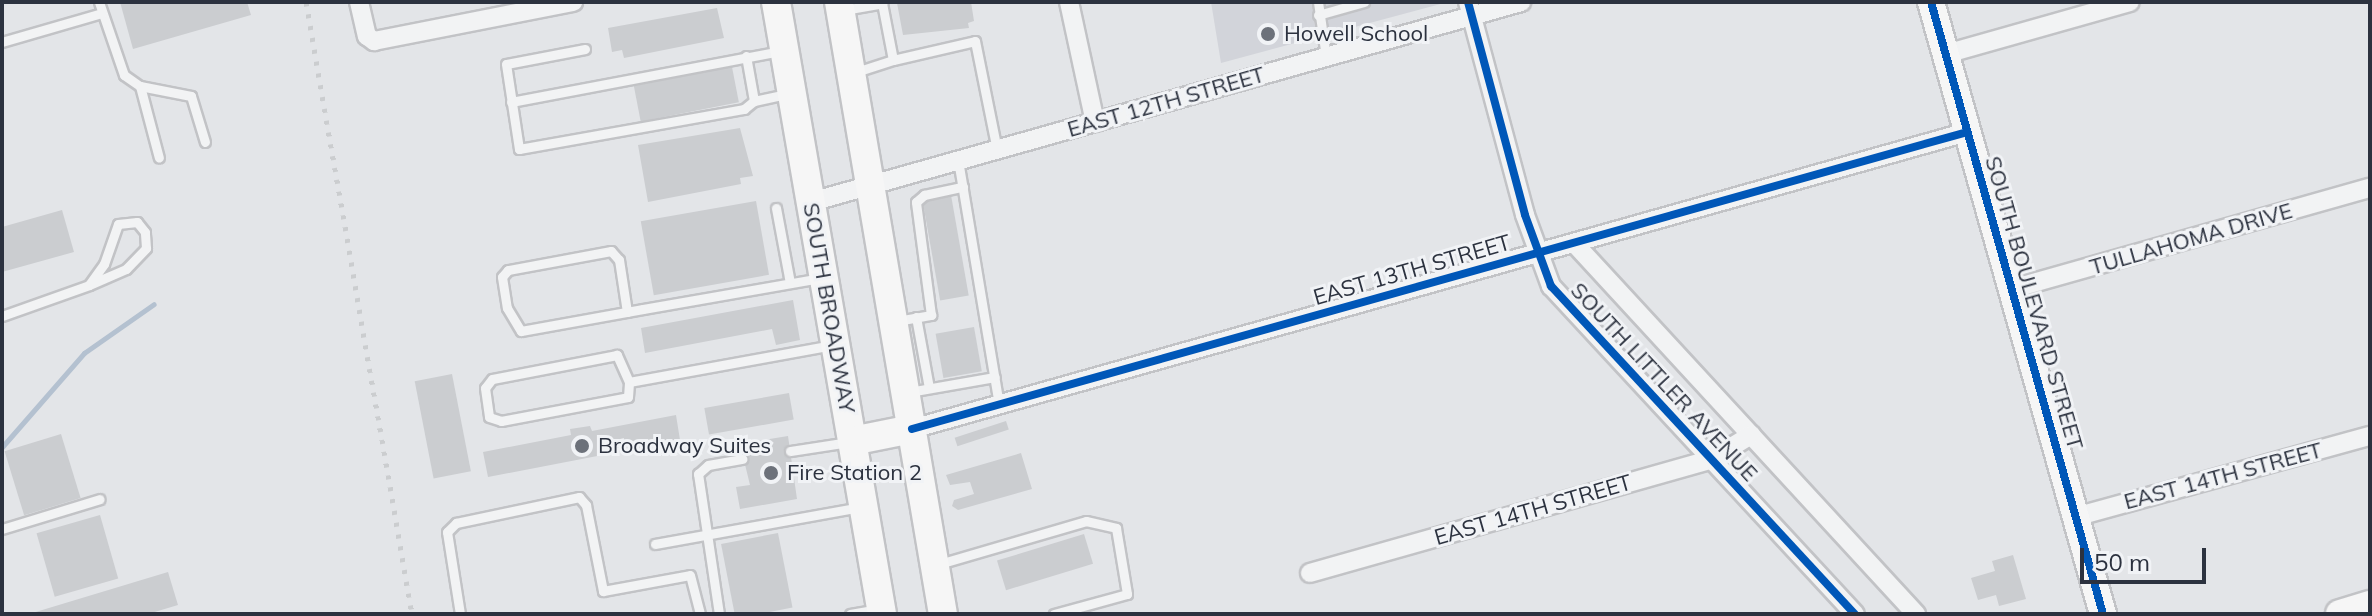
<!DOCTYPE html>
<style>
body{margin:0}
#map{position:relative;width:2372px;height:616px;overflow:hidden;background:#e3e5e8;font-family:Mulish,sans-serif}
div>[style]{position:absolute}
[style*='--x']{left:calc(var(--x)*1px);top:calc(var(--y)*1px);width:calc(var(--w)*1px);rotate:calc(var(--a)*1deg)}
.built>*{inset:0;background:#d2d4da}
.stream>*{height:5px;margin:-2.5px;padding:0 2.5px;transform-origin:2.5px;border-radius:2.5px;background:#b4c1d0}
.building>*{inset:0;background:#cbcdd0;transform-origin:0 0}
.roads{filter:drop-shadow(2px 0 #c2c3c6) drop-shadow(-2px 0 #c2c3c6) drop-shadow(0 2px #c2c3c6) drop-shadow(0 -2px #c2c3c6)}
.lane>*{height:9px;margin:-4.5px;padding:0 4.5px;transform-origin:4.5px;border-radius:4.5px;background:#f2f3f4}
.street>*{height:18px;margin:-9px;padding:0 9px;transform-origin:9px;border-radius:9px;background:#f2f3f4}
.secondary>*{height:26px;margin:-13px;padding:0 13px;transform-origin:13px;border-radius:13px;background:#f6f6f6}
.primary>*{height:28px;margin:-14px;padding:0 14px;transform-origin:14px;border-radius:14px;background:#f6f6f6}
.rail>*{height:5px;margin-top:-2.5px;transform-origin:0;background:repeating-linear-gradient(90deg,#cbcdcf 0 4px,transparent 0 12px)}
.cycleway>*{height:8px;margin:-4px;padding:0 4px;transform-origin:4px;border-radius:4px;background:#0057b8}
.dots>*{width:22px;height:22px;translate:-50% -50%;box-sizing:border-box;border:4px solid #f1f3f6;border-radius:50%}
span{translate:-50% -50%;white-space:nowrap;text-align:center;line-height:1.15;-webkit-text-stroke:6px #f1f3f6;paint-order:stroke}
.poi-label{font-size:22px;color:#2c323f}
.left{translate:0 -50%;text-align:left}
.street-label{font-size:22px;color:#2c323f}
.frame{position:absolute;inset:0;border:4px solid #2c323f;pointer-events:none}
.scale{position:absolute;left:2080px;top:548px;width:126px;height:36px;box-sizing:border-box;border:4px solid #2c323f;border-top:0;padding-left:10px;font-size:24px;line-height:28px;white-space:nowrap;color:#2c323f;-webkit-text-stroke:6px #f1f3f6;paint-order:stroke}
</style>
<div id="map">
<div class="built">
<div style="clip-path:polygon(1211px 2px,1448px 2px,1221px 63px)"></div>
</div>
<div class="stream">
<div style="--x:2;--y:447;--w:125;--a:-48.9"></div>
<div style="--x:84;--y:353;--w:85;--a:-35"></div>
</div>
<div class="building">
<div style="clip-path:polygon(120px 2px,247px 2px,251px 15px,133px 49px)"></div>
<div style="clip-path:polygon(971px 2px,974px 21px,968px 23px,969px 28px,903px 35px,897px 3px)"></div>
<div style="clip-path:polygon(717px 8px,724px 38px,624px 58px,622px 50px,612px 52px,608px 28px)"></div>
<div style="left:732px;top:67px;width:36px;height:100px;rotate:79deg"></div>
<div style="clip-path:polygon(740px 128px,753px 176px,740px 178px,741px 184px,648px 202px,638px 145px)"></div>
<div style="left:951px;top:195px;width:102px;height:29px;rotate:80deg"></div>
<div style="left:756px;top:201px;width:75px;height:117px;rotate:80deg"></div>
<div style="clip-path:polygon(62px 210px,74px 252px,2px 272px,2px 227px)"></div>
<div style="clip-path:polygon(793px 300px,800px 340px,776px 345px,772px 329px,645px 353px,641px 328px)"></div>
<div style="left:974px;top:327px;width:45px;height:39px;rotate:80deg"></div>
<div style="left:452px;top:374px;width:99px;height:38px;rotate:79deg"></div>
<div style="left:789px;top:393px;width:27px;height:86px;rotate:80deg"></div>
<div style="clip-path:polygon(676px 415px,680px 440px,488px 477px,483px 452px,571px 435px,570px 429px,590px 426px,592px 431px)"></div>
<div style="left:1006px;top:421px;width:9px;height:54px;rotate:72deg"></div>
<div style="left:61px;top:434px;width:67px;height:59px;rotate:73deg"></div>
<div style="clip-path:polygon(788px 436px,797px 499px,740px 509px,736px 487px,750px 485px,740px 444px)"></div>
<div style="clip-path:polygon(1021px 453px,1032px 489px,958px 510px,952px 506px,954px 500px,974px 494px,970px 482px,950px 485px,946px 475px)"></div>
<div style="left:100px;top:515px;width:66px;height:66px;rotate:74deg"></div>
<div style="left:778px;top:533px;width:76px;height:58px;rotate:79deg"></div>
<div style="left:1084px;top:534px;width:31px;height:91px;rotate:73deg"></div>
<div style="clip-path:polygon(2013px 555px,2026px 599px,1999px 606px,1996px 595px,1978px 600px,1971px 578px,1995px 571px,1992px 561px)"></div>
<div style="clip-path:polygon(168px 572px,178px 605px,148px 614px,29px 614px)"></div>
</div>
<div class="roads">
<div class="lane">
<div style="--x:99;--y:2;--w:77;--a:71.1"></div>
<div style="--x:124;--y:75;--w:19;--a:35"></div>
<div style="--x:140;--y:86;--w:52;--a:11.1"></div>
<div style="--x:191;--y:96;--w:48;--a:73.1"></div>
<div style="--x:1318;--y:2;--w:56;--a:81.7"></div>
<div style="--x:844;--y:10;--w:39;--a:-10"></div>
<div style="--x:882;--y:3;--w:58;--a:79.1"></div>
<div style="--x:893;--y:60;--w:39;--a:162"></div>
<div style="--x:1318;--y:15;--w:48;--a:-15.8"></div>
<div style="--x:2;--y:42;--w:104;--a:-16.2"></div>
<div style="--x:585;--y:49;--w:80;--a:169.2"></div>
<div style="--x:506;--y:64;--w:86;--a:81.3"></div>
<div style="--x:519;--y:149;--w:229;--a:-10.1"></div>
<div style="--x:744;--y:109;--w:13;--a:-39"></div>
<div style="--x:746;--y:56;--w:46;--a:79.9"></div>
<div style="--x:754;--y:101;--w:35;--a:-12"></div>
<div style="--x:893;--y:60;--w:84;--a:-13"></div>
<div style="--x:975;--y:41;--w:111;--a:78.6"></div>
<div style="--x:140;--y:86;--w:74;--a:75.2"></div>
<div style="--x:511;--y:102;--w:275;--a:-10.7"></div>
<div style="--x:958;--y:160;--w:248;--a:80.5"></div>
<div style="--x:776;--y:208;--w:76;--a:79.4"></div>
<div style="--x:627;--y:312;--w:53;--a:-98.7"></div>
<div style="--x:619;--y:260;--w:12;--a:-132"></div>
<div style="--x:611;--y:251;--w:105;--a:169.5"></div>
<div style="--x:508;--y:270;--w:9;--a:131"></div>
<div style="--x:502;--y:277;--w:31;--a:81"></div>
<div style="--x:507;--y:308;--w:27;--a:59"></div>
<div style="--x:521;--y:331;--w:124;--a:-10.2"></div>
<div style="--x:643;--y:309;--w:181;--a:-9.9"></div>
<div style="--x:2;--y:316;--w:92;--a:-19.6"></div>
<div style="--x:89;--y:285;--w:40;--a:-23.4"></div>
<div style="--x:126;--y:269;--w:29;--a:-46"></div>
<div style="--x:146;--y:248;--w:16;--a:-94"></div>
<div style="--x:145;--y:232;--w:13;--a:-129"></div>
<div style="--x:137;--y:222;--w:19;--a:174"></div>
<div style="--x:118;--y:224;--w:42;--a:109.3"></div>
<div style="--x:104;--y:264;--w:26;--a:126"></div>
<div style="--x:916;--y:317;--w:72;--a:79.6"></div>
<div style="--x:897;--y:321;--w:35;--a:-10"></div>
<div style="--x:931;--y:315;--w:114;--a:-97.6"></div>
<div style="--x:916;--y:202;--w:11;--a:-41"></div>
<div style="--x:924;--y:195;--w:40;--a:-12"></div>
<div style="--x:629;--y:382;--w:30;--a:-114"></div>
<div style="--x:617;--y:355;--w:127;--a:169.1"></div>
<div style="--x:492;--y:379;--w:11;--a:128"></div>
<div style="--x:485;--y:388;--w:29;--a:82"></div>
<div style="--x:489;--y:417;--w:13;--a:18"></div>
<div style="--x:501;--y:421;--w:129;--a:-10.7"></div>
<div style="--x:628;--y:397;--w:15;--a:-86"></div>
<div style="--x:629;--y:382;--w:207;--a:-10.3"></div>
<div style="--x:909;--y:392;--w:87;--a:-9.9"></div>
<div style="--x:790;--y:451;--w:60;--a:-8.7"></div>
<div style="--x:2;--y:529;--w:102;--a:-17"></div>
<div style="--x:655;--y:544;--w:208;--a:-10.2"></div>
<div style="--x:939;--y:564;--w:153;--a:-16.3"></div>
<div style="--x:1086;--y:521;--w:31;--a:13"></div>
<div style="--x:1116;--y:528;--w:67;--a:80.5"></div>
<div style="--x:1127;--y:594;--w:76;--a:164.7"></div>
<div style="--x:460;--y:614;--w:83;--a:-99"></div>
<div style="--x:447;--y:532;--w:13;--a:-45"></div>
<div style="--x:456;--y:523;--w:126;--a:-11.9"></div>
<div style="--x:579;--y:497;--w:11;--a:49"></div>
<div style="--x:586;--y:505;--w:88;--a:78.8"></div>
<div style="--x:603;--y:591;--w:88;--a:-10.4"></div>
<div style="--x:690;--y:575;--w:40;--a:75.6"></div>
<div style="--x:719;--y:614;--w:142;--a:-98.5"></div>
<div style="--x:698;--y:474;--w:13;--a:-42"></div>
<div style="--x:708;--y:465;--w:35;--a:-10"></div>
<div style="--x:850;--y:614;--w:28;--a:-10"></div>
</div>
<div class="street">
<div style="--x:359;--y:2;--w:35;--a:77"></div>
<div style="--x:367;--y:36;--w:9;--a:36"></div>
<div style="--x:374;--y:41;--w:203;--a:-11.1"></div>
<div style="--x:1069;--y:2;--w:123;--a:77.8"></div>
<div style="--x:1468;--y:2;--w:220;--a:75"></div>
<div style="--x:1525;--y:215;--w:76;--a:69.9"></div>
<div style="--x:1551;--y:286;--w:447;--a:47.2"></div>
<div style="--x:1946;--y:54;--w:191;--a:-15.8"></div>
<div style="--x:811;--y:202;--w:738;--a:-15.73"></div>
<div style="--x:1574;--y:243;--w:505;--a:47.33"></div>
<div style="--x:2012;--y:289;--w:372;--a:-15.8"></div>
<div style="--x:912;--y:429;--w:1096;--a:-15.72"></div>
<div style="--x:2075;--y:517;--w:306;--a:-15.4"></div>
<div style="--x:1310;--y:573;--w:418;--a:-15.8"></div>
<div style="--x:1712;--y:459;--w:46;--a:-31.6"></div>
</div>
<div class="secondary">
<div style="--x:1931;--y:2;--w:636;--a:74.3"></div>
</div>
<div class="primary">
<div style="--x:776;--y:2;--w:621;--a:80.17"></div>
<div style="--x:839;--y:2;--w:621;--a:80.36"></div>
<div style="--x:852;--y:441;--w:61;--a:-11.3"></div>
<div style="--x:2340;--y:614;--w:31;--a:-17"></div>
</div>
</div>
<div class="rail">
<div style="--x:306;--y:2;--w:621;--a:80.17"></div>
</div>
<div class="cycleway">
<div style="--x:1468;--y:2;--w:220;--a:75"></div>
<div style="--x:1525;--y:215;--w:76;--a:69.9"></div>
<div style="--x:1551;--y:286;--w:447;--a:47.2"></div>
<div style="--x:1931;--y:2;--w:636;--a:74.3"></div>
<div style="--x:912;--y:429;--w:1096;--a:-15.72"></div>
</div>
<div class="dots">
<div style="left:1268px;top:34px;background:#6c717a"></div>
<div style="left:582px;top:446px;background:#6c717a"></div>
<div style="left:771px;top:473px;background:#6c717a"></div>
</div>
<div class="poi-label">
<span class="left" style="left:1284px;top:34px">Howell School</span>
<span class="left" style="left:598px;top:446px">Broadway Suites</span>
<span class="left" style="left:787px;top:473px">Fire Station 2</span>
</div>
<div class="street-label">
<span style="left:1166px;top:102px;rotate:-16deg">EAST 12TH STREET</span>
<span style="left:2191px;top:239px;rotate:-16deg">TULLAHOMA DRIVE</span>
<span style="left:1412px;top:270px;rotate:-16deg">EAST 13TH STREET</span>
<span style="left:2034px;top:303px;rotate:74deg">SOUTH BOULEVARD STREET</span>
<span style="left:829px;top:308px;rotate:80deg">SOUTH BROADWAY</span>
<span style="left:1664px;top:382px;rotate:47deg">SOUTH LITTLER AVENUE</span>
<span style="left:2223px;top:476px;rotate:-15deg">EAST 14TH STREET</span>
<span style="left:1533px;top:510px;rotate:-16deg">EAST 14TH STREET</span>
</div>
<div class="frame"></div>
<div class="scale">50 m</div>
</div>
